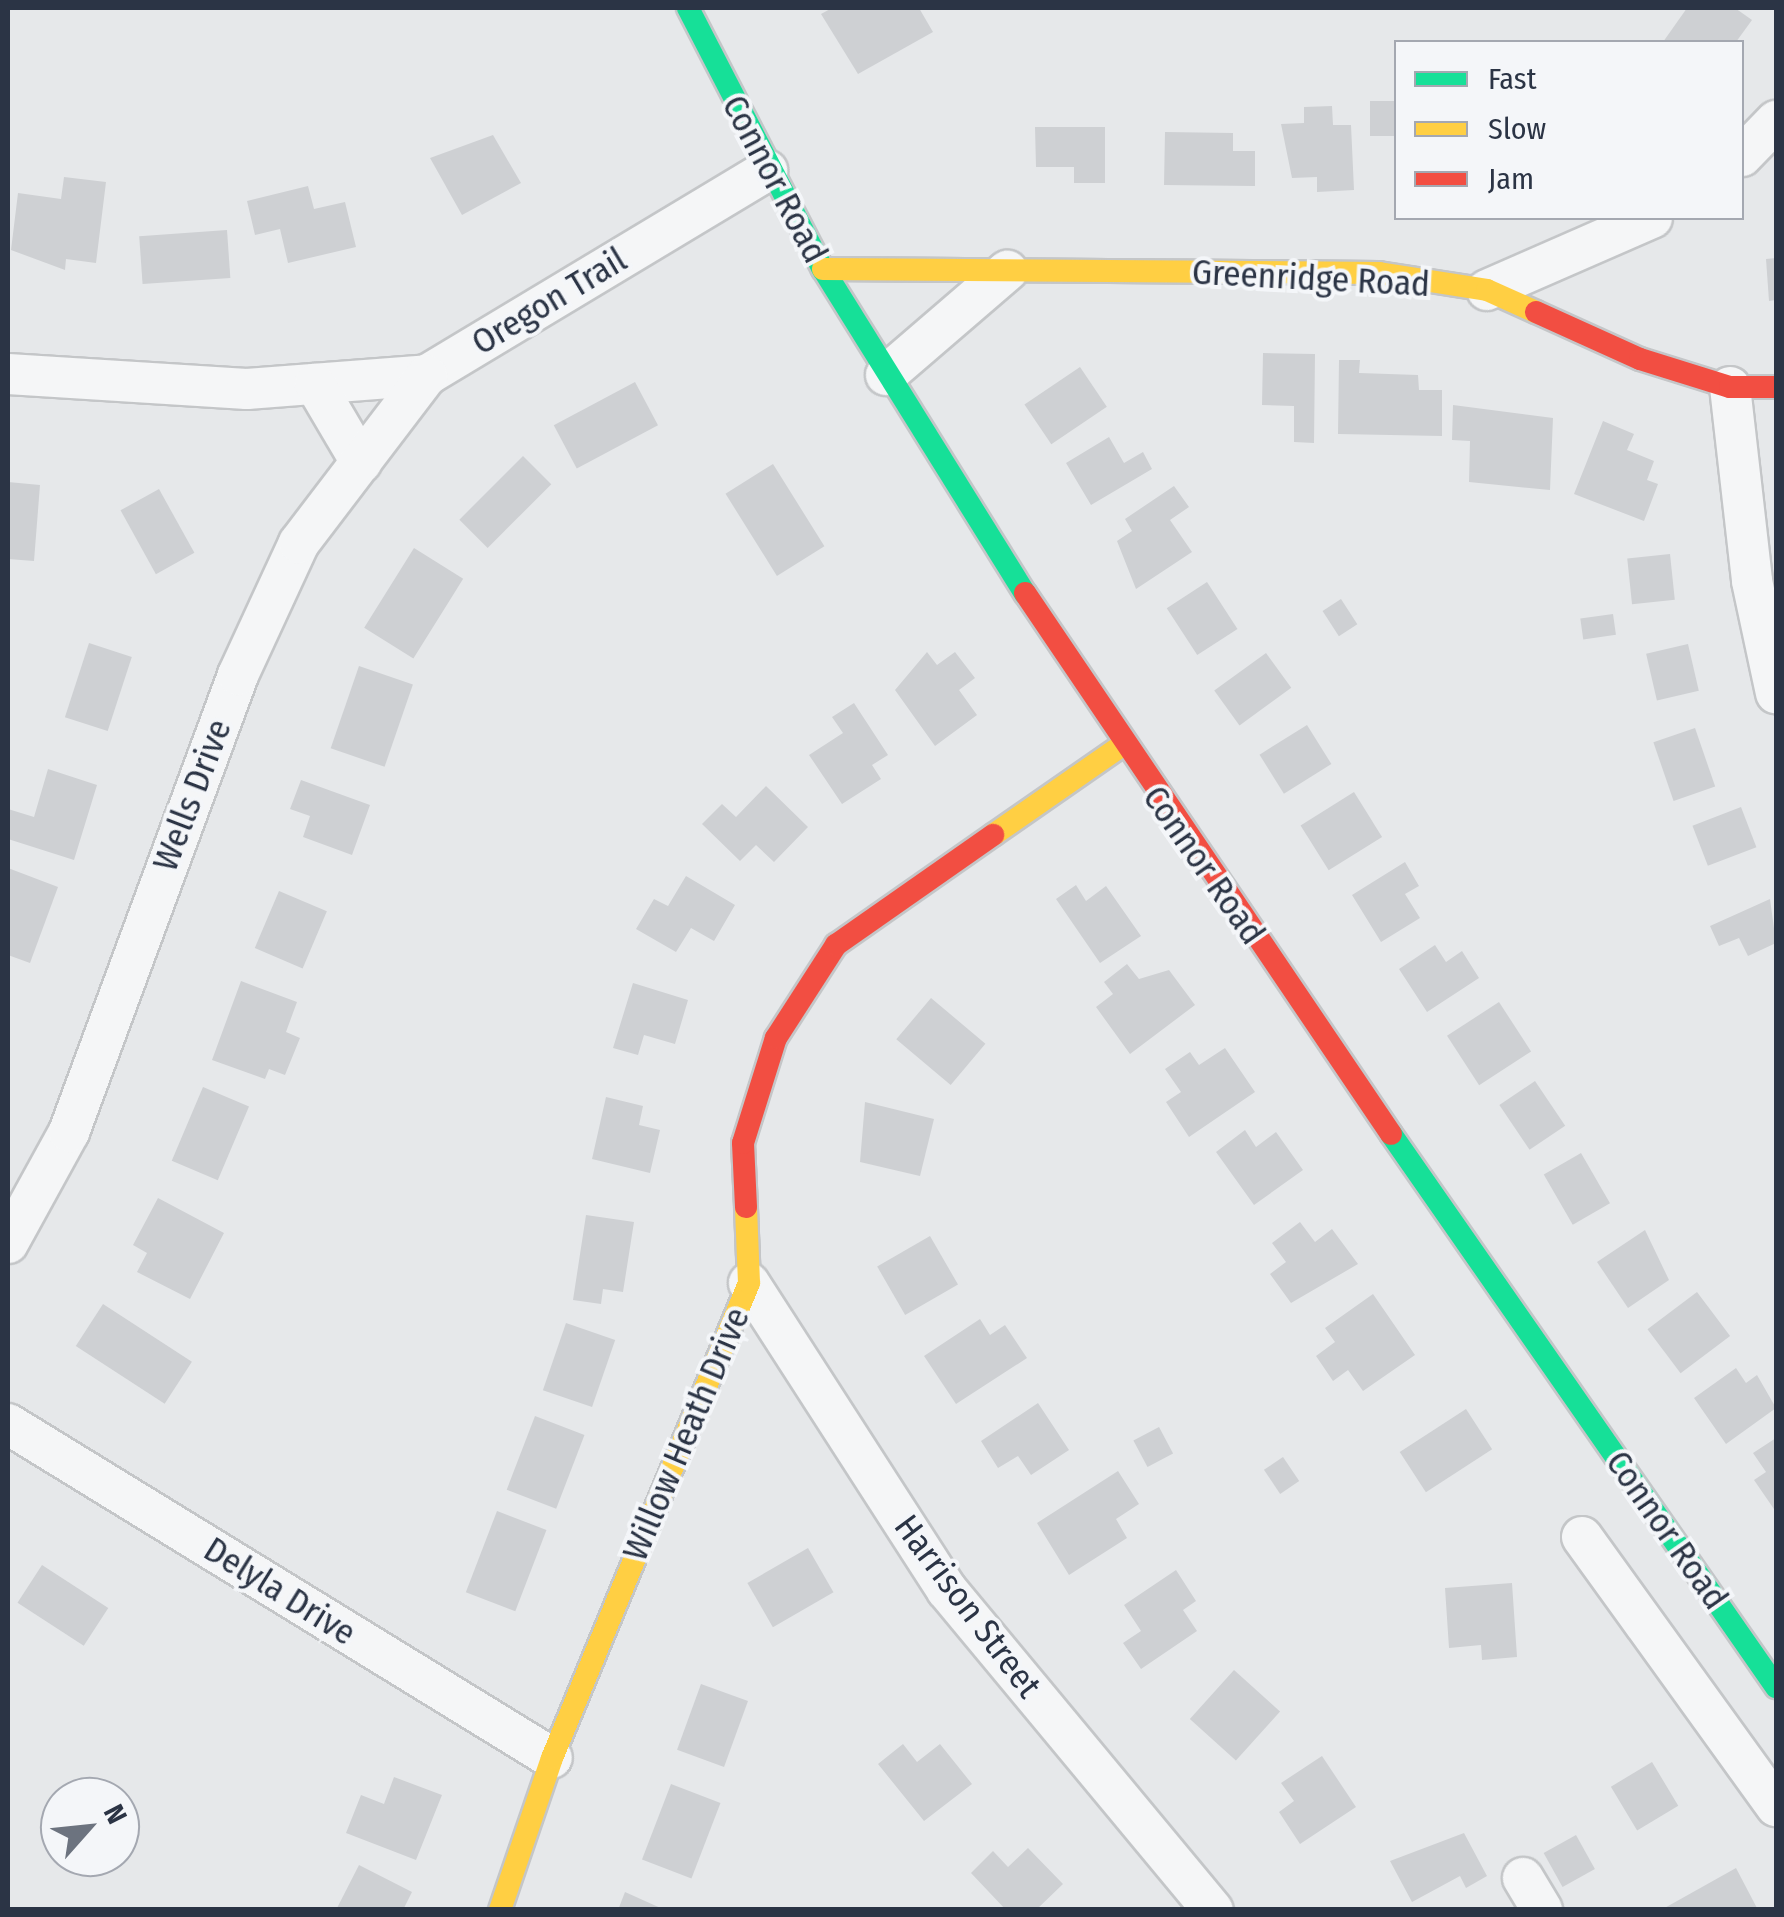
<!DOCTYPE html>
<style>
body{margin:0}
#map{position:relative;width:1784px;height:1917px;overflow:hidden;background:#e6e8ea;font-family:"Fira Sans Condensed",sans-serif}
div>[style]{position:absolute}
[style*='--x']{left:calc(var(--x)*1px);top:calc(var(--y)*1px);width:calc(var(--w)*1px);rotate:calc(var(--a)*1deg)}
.building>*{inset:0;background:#ced0d3;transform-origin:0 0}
.roads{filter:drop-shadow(2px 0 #c4c6c8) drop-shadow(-2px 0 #c4c6c8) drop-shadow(0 2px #c4c6c8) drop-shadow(0 -2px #c4c6c8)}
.street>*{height:40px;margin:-20px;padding:0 20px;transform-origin:20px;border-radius:20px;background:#f5f6f7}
.fast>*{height:22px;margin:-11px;padding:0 11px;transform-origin:11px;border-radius:11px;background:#16e098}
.slow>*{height:22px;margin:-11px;padding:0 11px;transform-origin:11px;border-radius:11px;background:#ffcf43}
.jam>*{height:22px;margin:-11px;padding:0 11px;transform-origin:11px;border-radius:11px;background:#f24e42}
span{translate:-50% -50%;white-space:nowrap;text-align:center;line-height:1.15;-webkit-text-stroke:8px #f4f6f9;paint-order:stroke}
.street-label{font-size:35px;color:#2b3445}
.frame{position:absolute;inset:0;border:10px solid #2b3445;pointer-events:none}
.legend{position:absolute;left:1394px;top:40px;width:350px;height:180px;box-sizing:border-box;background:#f4f6f9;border:2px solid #a4a8b1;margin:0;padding:12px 18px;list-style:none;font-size:30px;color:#2b3445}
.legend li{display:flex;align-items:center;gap:20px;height:50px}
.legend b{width:50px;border:2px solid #a4a8b1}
.north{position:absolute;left:40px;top:1777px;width:100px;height:100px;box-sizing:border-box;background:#f4f6f9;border:2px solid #a4a8b1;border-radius:50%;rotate:63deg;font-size:28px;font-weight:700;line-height:40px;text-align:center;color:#2b3445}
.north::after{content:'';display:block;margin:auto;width:35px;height:45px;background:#6c737f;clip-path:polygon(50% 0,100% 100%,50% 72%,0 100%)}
</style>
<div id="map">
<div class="building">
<div style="clip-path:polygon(832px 8px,919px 8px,933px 32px,858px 74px,821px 14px)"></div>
<div style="clip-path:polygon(1687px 8px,1735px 8px,1752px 20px,1736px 42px,1663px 42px)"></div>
<div style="left:1396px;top:101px;width:35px;height:26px;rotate:90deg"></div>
<div style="clip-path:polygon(1332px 106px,1333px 125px,1351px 125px,1354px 190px,1317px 192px,1317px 177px,1292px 178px,1281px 124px,1304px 123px,1304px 107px)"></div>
<div style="clip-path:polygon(1035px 127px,1105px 127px,1105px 183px,1074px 183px,1074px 167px,1036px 167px)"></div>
<div style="clip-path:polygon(1165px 132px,1233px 133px,1233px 151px,1255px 151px,1255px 186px,1164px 185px)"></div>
<div style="clip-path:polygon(493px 135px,521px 183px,462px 215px,430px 158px)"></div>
<div style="clip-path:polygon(64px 177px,106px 182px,96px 263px,66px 259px,65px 270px,11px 250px,18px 193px,61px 199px)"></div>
<div style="clip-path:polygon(308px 186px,314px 209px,345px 202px,356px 247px,288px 263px,280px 229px,255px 235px,247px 201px)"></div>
<div style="left:227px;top:230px;width:48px;height:88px;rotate:86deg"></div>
<div style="clip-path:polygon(1776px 258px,1776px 300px,1769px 301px,1766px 259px)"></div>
<div style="clip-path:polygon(1263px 353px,1315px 354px,1314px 443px,1294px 442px,1294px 406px,1262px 405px)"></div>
<div style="clip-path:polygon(1339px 360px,1360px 360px,1359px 373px,1418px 375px,1419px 390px,1442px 390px,1442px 436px,1338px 434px)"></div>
<div style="left:1080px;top:367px;width:48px;height:67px;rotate:56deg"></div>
<div style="left:635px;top:382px;width:49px;height:92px;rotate:62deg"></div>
<div style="clip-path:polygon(1453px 405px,1553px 418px,1550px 490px,1469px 482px,1470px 441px,1452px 440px)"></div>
<div style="clip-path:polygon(1603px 421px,1634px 434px,1627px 450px,1654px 461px,1647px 480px,1658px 484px,1644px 521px,1574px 494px)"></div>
<div style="clip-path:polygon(1109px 437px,1124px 463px,1143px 452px,1152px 469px,1091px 505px,1066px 463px)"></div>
<div style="left:523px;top:456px;width:40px;height:90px;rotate:45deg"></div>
<div style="left:773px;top:464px;width:97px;height:56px;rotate:58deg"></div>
<div style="clip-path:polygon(8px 482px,40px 485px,34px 561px,8px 559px)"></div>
<div style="clip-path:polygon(1174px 486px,1189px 507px,1170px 520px,1192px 552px,1136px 589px,1117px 541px,1132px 531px,1125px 519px)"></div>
<div style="left:159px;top:489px;width:73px;height:44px;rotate:61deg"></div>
<div style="left:414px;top:548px;width:58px;height:94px;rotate:32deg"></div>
<div style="left:1670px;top:554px;width:46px;height:43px;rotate:84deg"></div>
<div style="left:1207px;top:582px;width:56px;height:48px;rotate:57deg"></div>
<div style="left:1341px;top:599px;width:30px;height:22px;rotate:57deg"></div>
<div style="left:1613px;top:614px;width:21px;height:33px;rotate:82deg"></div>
<div style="left:89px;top:643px;width:45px;height:78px;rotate:18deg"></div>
<div style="left:1688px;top:644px;width:48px;height:43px;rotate:77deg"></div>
<div style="clip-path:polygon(927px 652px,937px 665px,955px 652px,975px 678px,959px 690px,977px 715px,935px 746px,895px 690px)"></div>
<div style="left:1266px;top:653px;width:43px;height:64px;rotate:54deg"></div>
<div style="left:359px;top:666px;width:57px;height:87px;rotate:19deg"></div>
<div style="clip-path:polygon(854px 703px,888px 755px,872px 765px,881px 779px,842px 804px,809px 755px,843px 733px,832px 717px)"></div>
<div style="left:1307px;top:725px;width:46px;height:56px;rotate:58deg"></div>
<div style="left:1695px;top:728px;width:62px;height:44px;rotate:71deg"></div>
<div style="clip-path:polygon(48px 769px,97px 785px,74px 860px,8px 839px,8px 809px,34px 817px)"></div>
<div style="clip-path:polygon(301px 780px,370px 805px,352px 855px,303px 837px,310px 816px,290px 809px)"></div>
<div style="clip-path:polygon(766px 786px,808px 827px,774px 862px,756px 845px,740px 861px,702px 824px,722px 804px,736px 817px)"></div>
<div style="left:1354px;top:792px;width:53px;height:63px;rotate:58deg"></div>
<div style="left:1741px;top:807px;width:43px;height:52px;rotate:69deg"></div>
<div style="clip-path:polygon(1405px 862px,1419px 886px,1405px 894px,1420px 918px,1381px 942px,1352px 895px)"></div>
<div style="clip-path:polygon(8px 868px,58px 887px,30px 963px,8px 955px)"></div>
<div style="clip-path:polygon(686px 876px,735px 905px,714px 941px,691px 928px,676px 952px,636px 929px,654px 899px,668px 906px)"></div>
<div style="clip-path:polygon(1076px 885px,1086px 901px,1106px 886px,1141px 936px,1100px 963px,1056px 899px)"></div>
<div style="left:279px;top:891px;width:52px;height:62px;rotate:23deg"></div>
<div style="clip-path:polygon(1770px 899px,1776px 943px,1748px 956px,1739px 938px,1719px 946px,1710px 926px)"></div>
<div style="clip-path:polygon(1435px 945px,1446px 962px,1462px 951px,1479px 978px,1427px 1012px,1399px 969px)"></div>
<div style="clip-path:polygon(1127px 964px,1139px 979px,1169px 970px,1195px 1005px,1130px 1054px,1096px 1007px,1113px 994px,1104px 982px)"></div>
<div style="clip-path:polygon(241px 981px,297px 1002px,286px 1032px,300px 1038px,285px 1075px,269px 1069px,265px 1079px,212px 1060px)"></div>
<div style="clip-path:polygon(633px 983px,688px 1000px,675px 1044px,644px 1035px,638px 1055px,613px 1048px)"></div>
<div style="left:931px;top:998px;width:71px;height:54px;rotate:40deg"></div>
<div style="left:1499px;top:1002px;width:59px;height:62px;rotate:57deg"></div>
<div style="clip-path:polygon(1225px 1048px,1255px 1092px,1189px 1137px,1166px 1102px,1181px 1092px,1165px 1069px,1190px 1052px,1199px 1065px)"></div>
<div style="left:1535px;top:1081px;width:54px;height:43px;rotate:56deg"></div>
<div style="left:203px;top:1087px;width:50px;height:80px;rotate:23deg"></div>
<div style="clip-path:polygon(606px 1097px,643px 1106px,639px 1125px,660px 1130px,650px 1173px,592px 1159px)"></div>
<div style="clip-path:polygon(865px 1102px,934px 1119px,920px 1176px,860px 1162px)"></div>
<div style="clip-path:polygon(1245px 1130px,1256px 1147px,1276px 1132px,1303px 1170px,1254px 1205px,1216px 1152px)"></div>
<div style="left:1581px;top:1153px;width:58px;height:43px;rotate:60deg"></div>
<div style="clip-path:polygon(158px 1198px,224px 1233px,190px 1299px,137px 1272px,147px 1253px,133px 1245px)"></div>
<div style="clip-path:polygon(586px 1215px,634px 1222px,623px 1292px,603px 1289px,601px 1304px,573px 1300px)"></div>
<div style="clip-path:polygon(1300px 1222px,1315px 1242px,1332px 1229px,1358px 1264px,1291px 1303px,1270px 1274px,1286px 1262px,1272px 1243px)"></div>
<div style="clip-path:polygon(1645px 1230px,1669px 1280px,1628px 1308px,1597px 1262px)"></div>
<div style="left:930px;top:1236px;width:56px;height:61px;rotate:60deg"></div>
<div style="left:1697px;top:1292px;width:55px;height:62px;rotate:53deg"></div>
<div style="clip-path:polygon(1373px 1294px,1415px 1355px,1363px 1391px,1348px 1370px,1333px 1381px,1316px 1356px,1335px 1342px,1325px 1328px)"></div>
<div style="left:103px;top:1304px;width:106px;height:50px;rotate:33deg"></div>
<div style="clip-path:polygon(980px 1319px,990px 1335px,1005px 1325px,1027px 1358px,956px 1404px,924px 1356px)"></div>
<div style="left:566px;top:1323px;width:52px;height:71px;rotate:19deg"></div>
<div style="clip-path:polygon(1736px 1368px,1746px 1383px,1757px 1375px,1776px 1408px,1726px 1444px,1694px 1398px)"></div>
<div style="clip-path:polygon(1038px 1403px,1069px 1450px,1031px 1475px,1018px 1456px,998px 1468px,981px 1441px)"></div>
<div style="left:1466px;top:1409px;width:48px;height:79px;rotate:57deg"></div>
<div style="left:535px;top:1416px;width:53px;height:79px;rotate:21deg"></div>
<div style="left:1159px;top:1427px;width:30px;height:29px;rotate:62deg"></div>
<div style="clip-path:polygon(1776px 1438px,1776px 1512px,1754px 1480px,1766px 1472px,1753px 1453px)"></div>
<div style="left:1283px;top:1457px;width:29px;height:23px;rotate:56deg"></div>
<div style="clip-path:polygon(1118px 1471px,1139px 1504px,1116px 1519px,1127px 1538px,1069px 1575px,1037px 1523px)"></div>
<div style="left:497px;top:1511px;width:53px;height:87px;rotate:21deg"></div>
<div style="left:808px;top:1548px;width:51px;height:70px;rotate:60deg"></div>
<div style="left:42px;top:1565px;width:79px;height:45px;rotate:33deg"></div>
<div style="clip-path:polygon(1176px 1570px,1196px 1601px,1183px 1610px,1197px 1631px,1141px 1669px,1123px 1643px,1141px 1631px,1124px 1605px)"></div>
<div style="clip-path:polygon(1512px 1583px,1517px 1657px,1482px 1660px,1481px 1645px,1449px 1648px,1445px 1588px)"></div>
<div style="left:1234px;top:1670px;width:62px;height:66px;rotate:42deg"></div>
<div style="left:701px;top:1684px;width:50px;height:70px;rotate:20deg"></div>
<div style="clip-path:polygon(903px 1744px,917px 1762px,940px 1744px,972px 1784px,924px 1821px,878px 1764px)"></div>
<div style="clip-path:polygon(1322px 1756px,1356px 1807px,1300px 1844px,1279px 1812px,1294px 1801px,1281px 1783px)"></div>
<div style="left:1652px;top:1762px;width:51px;height:48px;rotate:59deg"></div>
<div style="clip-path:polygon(394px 1777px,442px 1795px,416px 1860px,346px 1833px,361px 1795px,384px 1804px)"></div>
<div style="left:671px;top:1784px;width:53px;height:81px;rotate:21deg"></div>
<div style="clip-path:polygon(1464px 1833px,1487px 1876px,1466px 1888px,1460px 1876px,1412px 1902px,1390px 1861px)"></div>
<div style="left:1576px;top:1835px;width:39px;height:37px;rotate:61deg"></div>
<div style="clip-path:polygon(1028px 1848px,1063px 1884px,1036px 1910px,1006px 1910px,971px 1873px,993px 1851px,1008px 1867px)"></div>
<div style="clip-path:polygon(359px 1865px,412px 1892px,403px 1910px,336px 1910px)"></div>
<div style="clip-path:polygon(1736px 1868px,1758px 1910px,1661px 1910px)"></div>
<div style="clip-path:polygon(625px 1892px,665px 1910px,618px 1910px)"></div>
</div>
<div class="roads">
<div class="street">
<div style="--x:1742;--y:156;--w:49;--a:-45.8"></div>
<div style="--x:1487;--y:290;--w:180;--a:-23.6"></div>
<div style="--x:8;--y:374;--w:239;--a:3.6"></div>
<div style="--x:247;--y:389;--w:181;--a:-4.4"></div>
<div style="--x:427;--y:375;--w:397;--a:-31"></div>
<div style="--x:886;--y:375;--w:160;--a:-40.7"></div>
<div style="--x:315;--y:384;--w:91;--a:59.5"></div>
<div style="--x:1730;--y:387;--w:195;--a:83.5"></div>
<div style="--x:1752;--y:581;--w:115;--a:77.9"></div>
<div style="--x:8;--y:1243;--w:127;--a:-61.2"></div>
<div style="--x:69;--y:1132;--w:487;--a:-69.7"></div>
<div style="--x:238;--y:675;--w:145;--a:-65.2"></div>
<div style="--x:299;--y:543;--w:211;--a:-52.7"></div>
<div style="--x:749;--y:1283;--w:365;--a:57.2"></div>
<div style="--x:947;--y:1590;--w:416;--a:50.3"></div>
<div style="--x:8;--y:1424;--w:638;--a:31.55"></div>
<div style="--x:1582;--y:1537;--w:332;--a:54.2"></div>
<div style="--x:1523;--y:1878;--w:37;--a:59"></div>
</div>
<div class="fast">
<div style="--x:688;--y:8;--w:294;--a:62.7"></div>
<div style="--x:823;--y:269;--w:382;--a:58.1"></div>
<div style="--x:1391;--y:1134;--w:674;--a:55.15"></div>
</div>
<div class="slow">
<div style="--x:823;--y:269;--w:556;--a:0.41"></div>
<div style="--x:1379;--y:273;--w:109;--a:8.9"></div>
<div style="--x:1487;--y:290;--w:54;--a:24.2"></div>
<div style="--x:993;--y:835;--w:156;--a:-34.8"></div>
<div style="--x:500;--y:1910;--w:161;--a:-71.1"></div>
<div style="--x:552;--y:1758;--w:514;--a:-67.47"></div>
<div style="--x:749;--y:1283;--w:76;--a:-92.3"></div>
</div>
<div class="jam">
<div style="--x:1536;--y:312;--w:114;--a:24.3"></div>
<div style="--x:1640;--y:359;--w:94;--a:17.3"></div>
<div style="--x:1730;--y:387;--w:46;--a:0"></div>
<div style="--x:1025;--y:593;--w:653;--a:55.92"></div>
<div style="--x:746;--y:1207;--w:64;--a:-92.7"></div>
<div style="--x:743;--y:1143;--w:110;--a:-72.6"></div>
<div style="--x:776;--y:1038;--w:111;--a:-57.2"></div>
<div style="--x:836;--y:945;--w:192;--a:-35"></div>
</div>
</div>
<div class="street-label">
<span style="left:775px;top:179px;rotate:62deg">Connor Road</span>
<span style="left:1311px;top:278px;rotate:3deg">Greenridge Road</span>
<span style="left:549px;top:301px;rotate:-31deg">Oregon Trail</span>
<span style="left:192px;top:795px;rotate:-69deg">Wells Drive</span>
<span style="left:1204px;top:865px;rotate:55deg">Connor Road</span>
<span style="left:686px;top:1434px;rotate:-67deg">Willow Heath Drive</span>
<span style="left:1667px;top:1530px;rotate:55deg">Connor Road</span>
<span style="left:280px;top:1591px;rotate:32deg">Delyla Drive</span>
<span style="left:968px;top:1606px;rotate:53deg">Harrison Street</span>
</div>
<div class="frame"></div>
<ul class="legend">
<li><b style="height:12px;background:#16e098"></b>Fast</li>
<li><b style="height:12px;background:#ffcf43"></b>Slow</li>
<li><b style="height:12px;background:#f24e42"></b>Jam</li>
</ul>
<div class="north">N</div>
</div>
